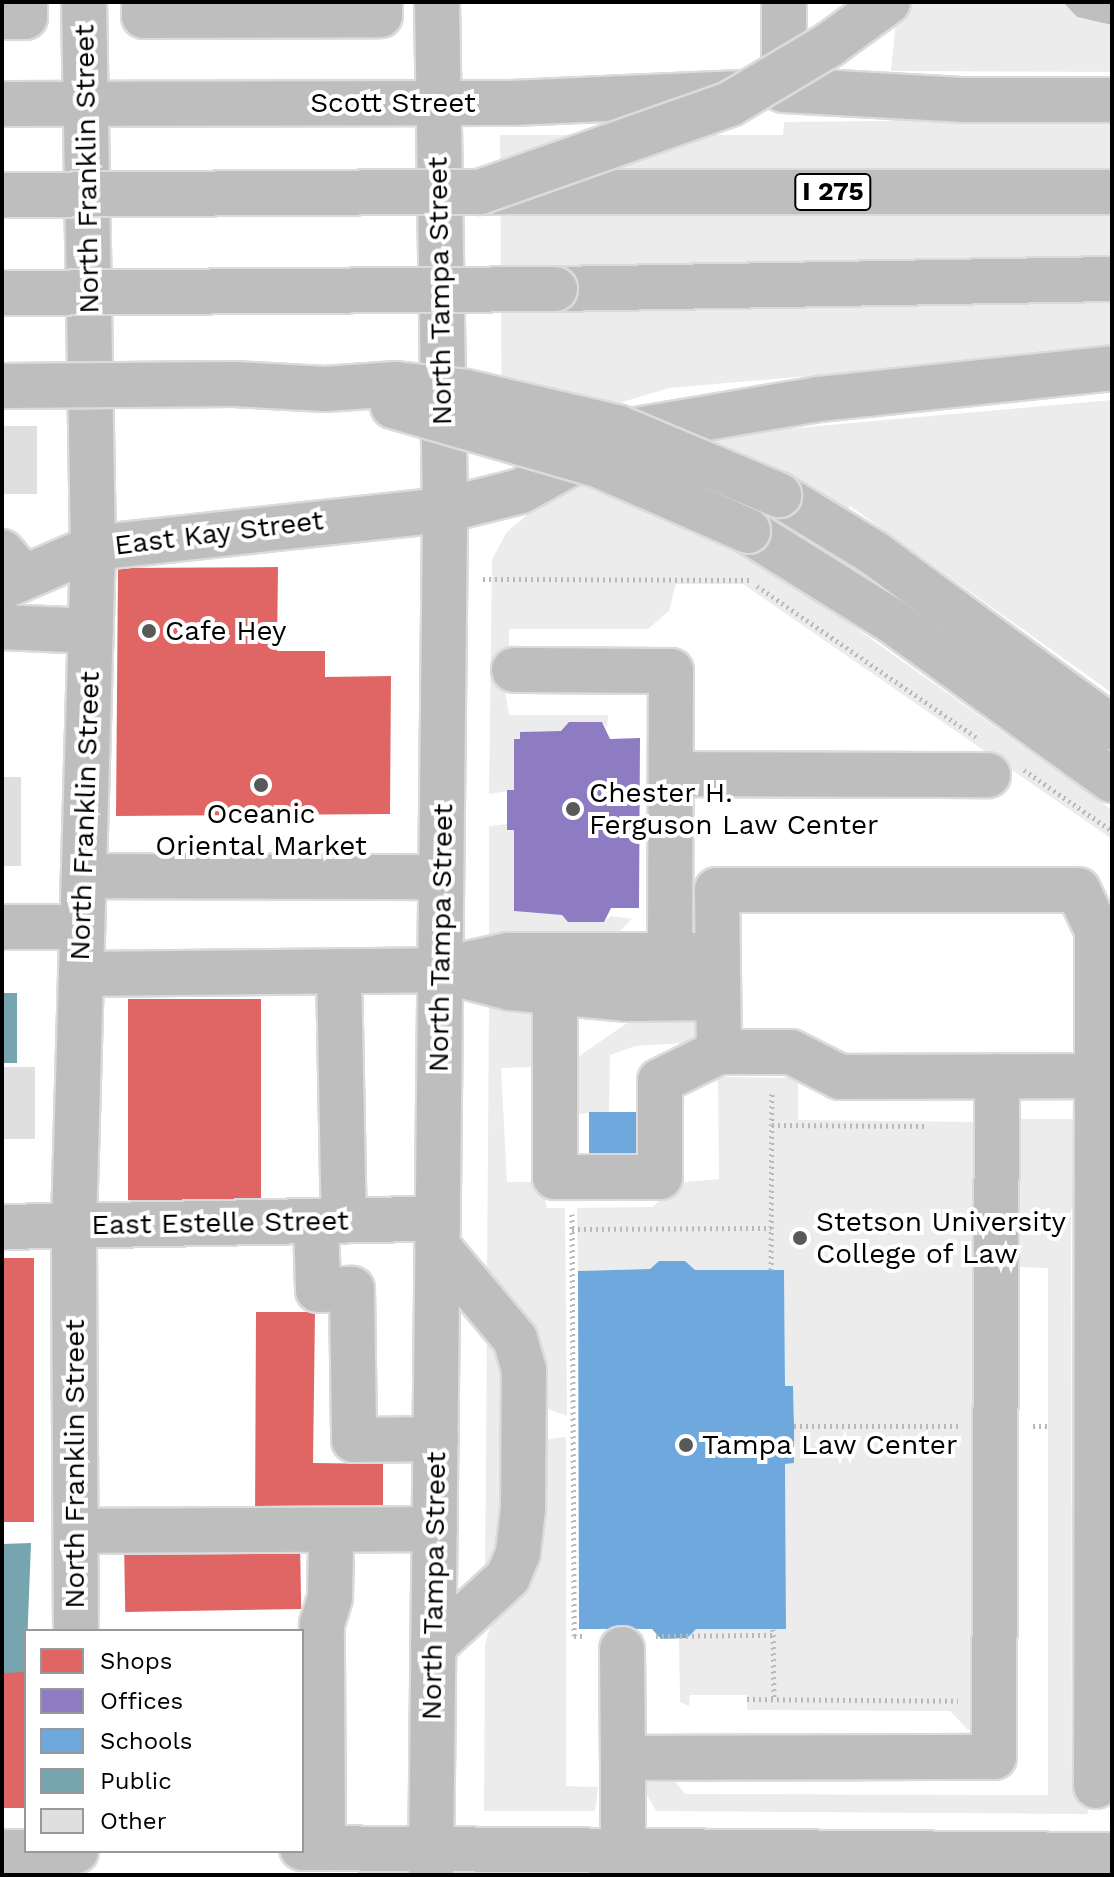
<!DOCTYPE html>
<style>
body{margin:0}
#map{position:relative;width:1114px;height:1877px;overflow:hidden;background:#fff;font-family:"Work Sans",sans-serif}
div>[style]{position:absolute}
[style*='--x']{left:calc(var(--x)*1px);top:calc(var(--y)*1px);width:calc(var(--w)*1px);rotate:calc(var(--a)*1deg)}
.green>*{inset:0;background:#ececec}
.water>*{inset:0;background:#bfbfbf}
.shops>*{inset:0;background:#e06666;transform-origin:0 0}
.offices>*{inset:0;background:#8e7cc3}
.schools>*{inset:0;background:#6fa8dc;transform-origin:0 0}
.public>*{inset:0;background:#76a5af;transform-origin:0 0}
.building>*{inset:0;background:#dfdfdf;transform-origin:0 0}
.path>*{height:5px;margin-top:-2.5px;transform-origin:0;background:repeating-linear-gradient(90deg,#b9b9b9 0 2px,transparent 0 6px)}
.roads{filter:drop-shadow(2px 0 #dbdbdb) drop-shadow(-2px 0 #dbdbdb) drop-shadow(0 2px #dbdbdb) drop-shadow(0 -2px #dbdbdb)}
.minor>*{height:44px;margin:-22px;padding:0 22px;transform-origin:22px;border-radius:22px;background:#bebebe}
.major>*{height:44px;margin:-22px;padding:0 22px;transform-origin:22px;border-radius:22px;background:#bebebe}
.highway>*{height:44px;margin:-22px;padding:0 22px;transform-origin:22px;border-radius:22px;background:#bebebe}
.bridges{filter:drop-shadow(2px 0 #dbdbdb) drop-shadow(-2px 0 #dbdbdb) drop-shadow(0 2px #dbdbdb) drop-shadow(0 -2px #dbdbdb)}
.highway-bridge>*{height:44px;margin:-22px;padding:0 22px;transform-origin:22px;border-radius:22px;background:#bebebe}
.dots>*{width:22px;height:22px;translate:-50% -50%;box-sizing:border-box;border:4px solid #fff;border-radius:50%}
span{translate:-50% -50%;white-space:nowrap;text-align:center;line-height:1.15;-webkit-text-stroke:8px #fff;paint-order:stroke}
.shield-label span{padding:2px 6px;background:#fff;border:2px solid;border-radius:6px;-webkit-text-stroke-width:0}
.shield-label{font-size:26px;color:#000;font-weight:700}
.street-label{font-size:28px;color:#000}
.poi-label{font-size:28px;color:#000}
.left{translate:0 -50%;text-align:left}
.frame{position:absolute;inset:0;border:4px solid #000;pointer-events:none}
.legend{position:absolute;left:24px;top:1629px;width:280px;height:224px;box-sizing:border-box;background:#fff;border:2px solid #999;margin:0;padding:10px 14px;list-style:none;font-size:24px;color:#000}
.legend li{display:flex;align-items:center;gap:16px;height:40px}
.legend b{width:40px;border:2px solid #999}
</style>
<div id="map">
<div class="green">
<div style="clip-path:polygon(903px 2px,1063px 2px,1077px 17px,1112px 25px,1112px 72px,891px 71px,897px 9px)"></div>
<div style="clip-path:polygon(889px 108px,1112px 114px,1112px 350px,669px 388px,609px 406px,502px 459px,500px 135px,783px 135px,784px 122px,889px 121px)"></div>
<div style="clip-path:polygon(1112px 400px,1112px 693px,850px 506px,798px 587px,1112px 810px,1112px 839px,743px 584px,676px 584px,669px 611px,648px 629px,509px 629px,509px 660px,501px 666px,509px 715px,608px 715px,607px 727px,601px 722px,570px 722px,561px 731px,520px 732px,520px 739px,514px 739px,514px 790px,489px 794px,492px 560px,506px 533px,530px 512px,523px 503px,646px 454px,729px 434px)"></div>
<div style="clip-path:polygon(507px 824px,514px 830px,514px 911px,562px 915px,569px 922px,603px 922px,611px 916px,632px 919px,614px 937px,489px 935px,489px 826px)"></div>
<div style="clip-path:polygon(489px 1002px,535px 1009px,540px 1067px,501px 1068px,507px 1182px,542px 1182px,547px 1208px,565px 1208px,567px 1416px,542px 1407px,487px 1281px)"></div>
<div style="clip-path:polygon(692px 1007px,700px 1030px,696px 1042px,636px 1046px,610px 1055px,609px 1112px,575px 1114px,575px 1059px,627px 1023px)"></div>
<div style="clip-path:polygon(718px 1077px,798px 1078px,798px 1120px,979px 1122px,975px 1728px,968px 1730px,950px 1711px,747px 1710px,747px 1695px,690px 1695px,689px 1706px,680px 1702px,679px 1639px,696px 1629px,786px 1629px,785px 1464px,794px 1463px,794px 1426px,793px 1386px,785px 1386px,784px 1270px,695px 1270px,685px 1261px,659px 1261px,650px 1269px,578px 1271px,577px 1208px,653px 1207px,675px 1183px,719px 1179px)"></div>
<div style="clip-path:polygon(1012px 1119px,1082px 1119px,1083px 1208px,1071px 1209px,1072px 1790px,1088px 1796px,1088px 1814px,656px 1811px,645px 1791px,644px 1776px,669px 1773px,685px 1794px,1048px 1795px,1048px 1268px,1012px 1267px)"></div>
<div style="clip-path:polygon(487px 1328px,500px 1357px,505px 1399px,503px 1513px,499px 1546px,485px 1576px)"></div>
<div style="clip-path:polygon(566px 1437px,566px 1786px,598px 1787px,595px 1811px,484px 1811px,485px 1645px,542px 1446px,549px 1439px)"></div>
</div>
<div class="water">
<div style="clip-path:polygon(1063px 2px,1112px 2px,1112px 25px,1077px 17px)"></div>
</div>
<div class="shops">
<div style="clip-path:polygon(278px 567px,277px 651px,325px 651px,325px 677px,391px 676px,390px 814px,116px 816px,118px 568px)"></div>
<div style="left:261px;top:999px;width:201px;height:133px;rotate:90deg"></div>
<div style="left:2px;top:1258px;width:32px;height:264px"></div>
<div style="clip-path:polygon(256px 1312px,315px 1312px,313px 1463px,383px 1464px,383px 1521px,255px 1520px)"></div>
<div style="left:300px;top:1540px;width:69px;height:176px;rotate:89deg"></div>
<div style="left:26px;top:1672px;width:136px;height:24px;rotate:90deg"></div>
</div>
<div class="offices">
<div style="clip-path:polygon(569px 722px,602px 722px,610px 739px,640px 738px,639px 908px,611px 908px,604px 922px,568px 922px,562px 915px,514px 911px,514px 830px,507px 830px,507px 790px,514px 790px,514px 739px,520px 739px,520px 732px,561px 731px)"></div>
</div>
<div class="schools">
<div style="left:589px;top:1112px;width:49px;height:41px"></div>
<div style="clip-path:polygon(659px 1261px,685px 1261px,695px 1270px,784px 1270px,785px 1386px,793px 1386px,794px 1426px,794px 1463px,785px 1464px,786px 1629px,696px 1629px,687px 1638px,661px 1639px,652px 1629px,579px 1629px,578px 1271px,650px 1269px)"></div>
</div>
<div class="public">
<div style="left:2px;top:993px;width:15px;height:70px"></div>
<div style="clip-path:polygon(31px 1543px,26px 1672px,2px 1673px,2px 1544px)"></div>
</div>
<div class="building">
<div style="left:2px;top:426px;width:35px;height:68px"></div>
<div style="left:2px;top:777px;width:19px;height:89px"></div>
<div style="left:2px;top:1067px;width:33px;height:72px"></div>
</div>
<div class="path">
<div style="--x:483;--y:579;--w:266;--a:0.2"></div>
<div style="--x:757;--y:586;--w:266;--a:34.6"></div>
<div style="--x:1024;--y:770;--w:107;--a:34.7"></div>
<div style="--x:772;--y:1125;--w:152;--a:0.4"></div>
<div style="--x:572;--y:1214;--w:422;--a:89.7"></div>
<div style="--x:574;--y:1636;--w:12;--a:0"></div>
<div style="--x:572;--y:1229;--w:199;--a:-0.3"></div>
<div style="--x:771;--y:1270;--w:179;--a:-89.7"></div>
<div style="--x:794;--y:1426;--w:165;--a:0"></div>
<div style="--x:1033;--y:1426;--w:15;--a:0"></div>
<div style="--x:773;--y:1629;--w:71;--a:89.2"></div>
<div style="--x:656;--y:1636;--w:117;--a:-0.5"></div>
<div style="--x:747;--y:1699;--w:211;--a:0.5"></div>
</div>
<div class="roads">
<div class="minor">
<div style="--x:144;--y:2;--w:14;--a:90"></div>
<div style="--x:144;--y:16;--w:236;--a:-0.2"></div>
<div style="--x:380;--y:15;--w:13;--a:-90"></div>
<div style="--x:784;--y:2;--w:88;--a:90"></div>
<div style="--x:2;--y:17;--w:23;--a:0"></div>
<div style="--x:25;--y:17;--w:15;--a:-90"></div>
<div style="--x:2;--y:552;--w:33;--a:50"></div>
<div style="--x:514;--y:670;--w:157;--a:0.4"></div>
<div style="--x:671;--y:671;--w:284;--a:90.2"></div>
<div style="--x:670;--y:955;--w:29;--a:134"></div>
<div style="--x:671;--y:774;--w:317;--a:0.2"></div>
<div style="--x:84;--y:876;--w:357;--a:0.2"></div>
<div style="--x:2;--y:927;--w:80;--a:0"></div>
<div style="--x:718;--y:955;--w:210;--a:180"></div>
<div style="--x:508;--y:955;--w:70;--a:167.6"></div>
<div style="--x:440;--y:970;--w:72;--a:14.4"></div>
<div style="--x:510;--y:988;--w:119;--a:5.3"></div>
<div style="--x:628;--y:999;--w:90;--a:-0.6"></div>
<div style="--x:339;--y:971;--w:250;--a:88.9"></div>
<div style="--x:81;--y:974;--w:359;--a:-0.6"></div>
<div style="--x:555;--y:992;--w:185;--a:90"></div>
<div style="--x:555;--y:1177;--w:105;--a:0"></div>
<div style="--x:660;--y:1177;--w:96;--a:-90"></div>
<div style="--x:660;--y:1081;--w:66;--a:-26.2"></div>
<div style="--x:316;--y:1221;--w:69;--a:88.3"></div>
<div style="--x:318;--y:1290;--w:34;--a:-2"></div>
<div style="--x:352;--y:1289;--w:151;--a:89.2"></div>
<div style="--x:354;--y:1440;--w:82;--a:-0.7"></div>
<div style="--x:2;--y:1227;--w:436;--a:-1.1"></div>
<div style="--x:76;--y:1531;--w:359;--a:-0.3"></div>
<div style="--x:76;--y:1631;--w:407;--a:-90.3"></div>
<div style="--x:74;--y:1224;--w:676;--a:-88.39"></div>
<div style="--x:93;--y:548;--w:546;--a:-90.94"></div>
<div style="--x:433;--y:1646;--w:102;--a:-42.6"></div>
<div style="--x:508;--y:1577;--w:26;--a:-67"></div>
<div style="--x:518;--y:1553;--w:44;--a:-83.5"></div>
<div style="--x:523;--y:1509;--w:139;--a:-89.6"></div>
<div style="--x:524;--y:1370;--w:32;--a:-106"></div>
<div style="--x:515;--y:1339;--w:120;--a:-129.9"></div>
<div style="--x:622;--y:1649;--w:109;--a:89.5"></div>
<div style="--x:1096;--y:1786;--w:710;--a:-89.92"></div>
<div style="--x:1097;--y:1076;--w:146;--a:-90"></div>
<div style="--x:1097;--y:930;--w:44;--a:-115.4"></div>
<div style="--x:1078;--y:890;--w:361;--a:180"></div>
<div style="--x:717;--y:890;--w:162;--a:89.3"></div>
<div style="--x:719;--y:1052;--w:72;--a:0"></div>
<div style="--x:791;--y:1052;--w:55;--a:27"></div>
<div style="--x:840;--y:1077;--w:257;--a:-0.2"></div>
<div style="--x:302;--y:1848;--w:810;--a:0.5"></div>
<div style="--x:323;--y:1848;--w:224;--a:-90.3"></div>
<div style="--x:322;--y:1624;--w:28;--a:-73"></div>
<div style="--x:330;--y:1597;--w:46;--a:-88.8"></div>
<div style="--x:623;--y:1850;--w:92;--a:-90"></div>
<div style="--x:623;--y:1758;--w:371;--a:-0.2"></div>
<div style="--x:994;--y:1757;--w:681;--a:-89.75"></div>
<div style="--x:2;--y:1852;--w:74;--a:-0.8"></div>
</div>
<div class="major">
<div style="--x:2;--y:104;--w:509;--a:-0.11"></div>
<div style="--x:511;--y:103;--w:231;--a:-2.5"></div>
<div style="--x:2;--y:587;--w:99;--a:-23.2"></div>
<div style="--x:93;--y:548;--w:354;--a:-6.2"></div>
<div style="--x:2;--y:627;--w:89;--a:2.6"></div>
<div style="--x:431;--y:1875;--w:1365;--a:-89.41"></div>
<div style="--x:445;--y:510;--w:508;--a:-90.9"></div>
</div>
<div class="highway">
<div style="--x:784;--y:90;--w:177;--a:3.2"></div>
<div style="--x:961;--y:100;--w:151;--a:0"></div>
<div style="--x:482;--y:192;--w:630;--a:0"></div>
<div style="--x:555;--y:289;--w:557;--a:-1.03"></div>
<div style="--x:779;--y:495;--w:111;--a:31.4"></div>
<div style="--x:874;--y:553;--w:295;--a:36.3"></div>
<div style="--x:445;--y:510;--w:78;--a:-14"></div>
<div style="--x:521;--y:491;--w:124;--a:-28.8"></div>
<div style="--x:630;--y:431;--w:192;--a:-9.6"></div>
<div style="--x:819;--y:399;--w:295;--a:-6"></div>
<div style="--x:748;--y:531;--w:170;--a:32"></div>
<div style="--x:892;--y:621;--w:271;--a:35.9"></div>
</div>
</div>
<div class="bridges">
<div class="highway-bridge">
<div style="--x:2;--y:195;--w:478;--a:-0.4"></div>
<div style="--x:480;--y:192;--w:265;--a:-19.4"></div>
<div style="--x:730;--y:104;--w:115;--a:-30.8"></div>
<div style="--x:829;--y:45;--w:73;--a:-36.1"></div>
<div style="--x:2;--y:293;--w:553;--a:-0.41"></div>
<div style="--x:2;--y:386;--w:232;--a:-0.5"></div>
<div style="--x:234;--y:384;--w:91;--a:3.1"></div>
<div style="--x:325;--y:389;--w:71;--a:-4"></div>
<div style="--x:396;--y:384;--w:70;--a:6.5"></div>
<div style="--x:466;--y:392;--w:155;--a:13.1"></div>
<div style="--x:617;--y:427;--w:176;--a:22.8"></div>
<div style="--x:393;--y:406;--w:213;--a:16.1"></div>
<div style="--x:598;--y:465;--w:164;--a:23.7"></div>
</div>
</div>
<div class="dots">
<div style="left:149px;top:631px;background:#595959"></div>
<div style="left:261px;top:785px;background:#595959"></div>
<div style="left:573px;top:809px;background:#595959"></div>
<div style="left:800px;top:1238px;background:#595959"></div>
<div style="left:686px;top:1445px;background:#595959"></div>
</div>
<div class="shield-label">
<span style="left:833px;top:192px">I 275</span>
</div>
<div class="street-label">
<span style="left:393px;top:103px">Scott Street</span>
<span style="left:87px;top:169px;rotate:-91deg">North Franklin Street</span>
<span style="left:440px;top:291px;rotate:-91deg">North Tampa Street</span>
<span style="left:219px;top:533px;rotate:-7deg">East Kay Street</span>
<span style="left:85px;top:816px;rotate:-88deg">North Franklin Street</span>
<span style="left:441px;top:938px;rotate:-89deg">North Tampa Street</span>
<span style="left:220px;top:1223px;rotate:-1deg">East Estelle Street</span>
<span style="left:75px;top:1464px;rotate:-90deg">North Franklin Street</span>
<span style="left:434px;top:1586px;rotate:-89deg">North Tampa Street</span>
</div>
<div class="poi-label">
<span class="left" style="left:165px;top:631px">Cafe Hey</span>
<span class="left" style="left:589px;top:809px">Chester H.<br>Ferguson Law Center</span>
<span style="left:261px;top:830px">Oceanic<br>Oriental Market</span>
<span class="left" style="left:816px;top:1238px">Stetson University<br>College of Law</span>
<span class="left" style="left:702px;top:1445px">Tampa Law Center</span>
</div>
<div class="frame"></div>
<ul class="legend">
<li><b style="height:22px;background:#e06666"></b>Shops</li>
<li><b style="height:22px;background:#8e7cc3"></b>Offices</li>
<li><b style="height:22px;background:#6fa8dc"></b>Schools</li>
<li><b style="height:22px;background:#76a5af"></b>Public</li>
<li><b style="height:22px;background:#dfdfdf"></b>Other</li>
</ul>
</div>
